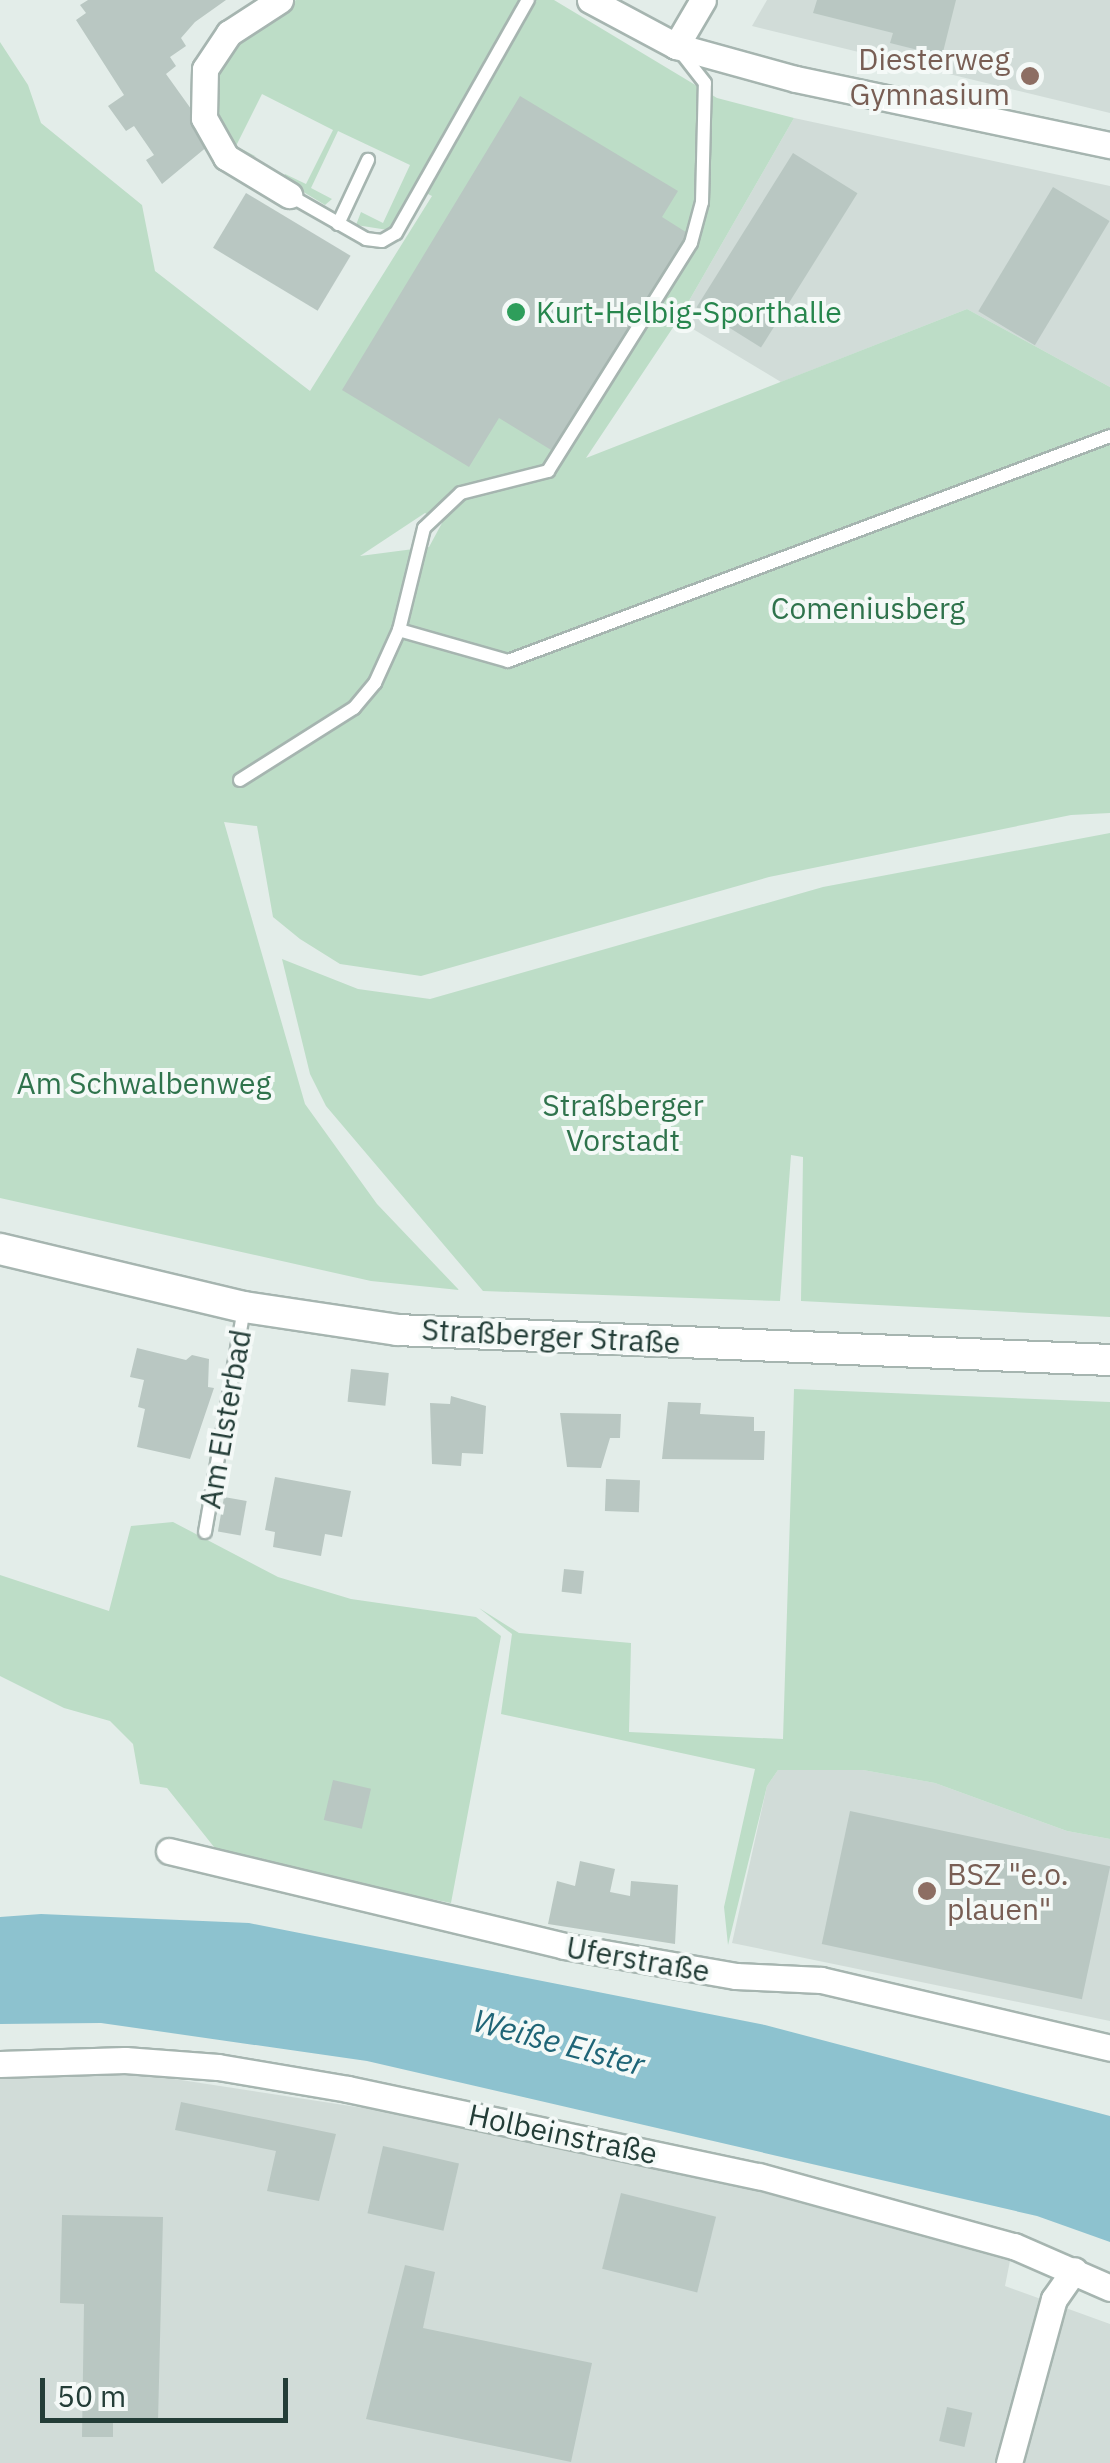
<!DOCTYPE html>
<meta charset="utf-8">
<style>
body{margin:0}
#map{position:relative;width:1110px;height:2463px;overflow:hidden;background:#e3ede9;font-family:"IBM Plex Sans",sans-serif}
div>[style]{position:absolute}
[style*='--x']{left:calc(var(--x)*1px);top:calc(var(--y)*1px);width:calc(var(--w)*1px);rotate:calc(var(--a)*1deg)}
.built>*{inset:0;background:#d1dcd8}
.green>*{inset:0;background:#bdddc7}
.water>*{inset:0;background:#8dc2cf}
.building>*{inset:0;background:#b9c7c2;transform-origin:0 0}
.roads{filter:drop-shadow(2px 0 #a6b5b0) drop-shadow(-2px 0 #a6b5b0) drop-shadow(0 2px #a6b5b0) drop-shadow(0 -2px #a6b5b0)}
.lane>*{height:12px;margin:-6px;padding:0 6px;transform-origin:6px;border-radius:6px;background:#fff}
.street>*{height:25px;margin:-12.5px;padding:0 12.5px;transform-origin:12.5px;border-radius:12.5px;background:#fff}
.secondary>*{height:30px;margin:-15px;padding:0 15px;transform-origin:15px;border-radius:15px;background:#fff}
.dots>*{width:28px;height:28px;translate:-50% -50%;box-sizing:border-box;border:5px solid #f4f9f7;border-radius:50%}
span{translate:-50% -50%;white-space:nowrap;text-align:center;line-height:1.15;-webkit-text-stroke:8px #f4f9f7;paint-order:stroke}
.education-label{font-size:30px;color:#785e54}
.right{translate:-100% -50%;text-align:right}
.left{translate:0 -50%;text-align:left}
.leisure-label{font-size:30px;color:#27864d}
.park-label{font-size:30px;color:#2f734c}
.street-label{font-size:30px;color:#233d37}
.water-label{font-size:32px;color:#1f6577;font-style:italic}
.scale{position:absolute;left:40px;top:2378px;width:248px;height:45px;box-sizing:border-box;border:5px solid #233d37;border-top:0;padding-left:12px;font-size:30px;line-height:35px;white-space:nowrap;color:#233d37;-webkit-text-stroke:8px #f4f9f7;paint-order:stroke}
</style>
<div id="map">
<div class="built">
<div style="clip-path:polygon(767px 0,1110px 0,1110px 113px,752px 26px)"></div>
<div style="clip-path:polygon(794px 118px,1110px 186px,1110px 387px,967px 309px,781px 382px,678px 320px)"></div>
<div style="clip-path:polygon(778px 1770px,863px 1770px,935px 1783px,1067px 1831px,1110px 1839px,1110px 2021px,732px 1943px,767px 1786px)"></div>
<div style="clip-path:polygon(96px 2067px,468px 2124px,742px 2187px,1010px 2261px,1005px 2286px,1110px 2324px,1110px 2463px,0 2463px,0 2073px)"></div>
</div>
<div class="green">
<div style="clip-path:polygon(evenodd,296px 0,554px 0,717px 98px,794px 118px,678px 320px,586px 458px,967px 309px,1110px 387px,1110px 813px,1071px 815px,769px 877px,421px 976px,340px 964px,300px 939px,273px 917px,257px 826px,224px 822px,305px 1104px,377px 1204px,459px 1290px,371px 1281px,0 1198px,0 42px,28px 85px,41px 123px,142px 205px,155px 271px,310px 391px,432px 196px,416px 188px,388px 230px,356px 225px,361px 212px,383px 223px,410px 165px,338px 131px,311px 188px,332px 199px,325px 205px,282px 179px,285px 174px,306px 184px,333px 130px,262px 94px,236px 146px,257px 157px,234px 150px,214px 101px,219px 62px,234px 43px,296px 0,425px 513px,442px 523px,429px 547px,360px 556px,425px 513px)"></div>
<div style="clip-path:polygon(1110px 833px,1110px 1317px,801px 1301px,803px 1157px,791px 1155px,780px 1301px,483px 1291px,326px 1106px,310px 1074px,282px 959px,358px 989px,430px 999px,823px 887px)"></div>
<div style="clip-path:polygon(794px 1389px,1110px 1402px,1110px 1839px,1067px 1831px,935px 1783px,863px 1770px,778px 1770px,767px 1786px,728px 1945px,724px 1907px,755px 1769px,501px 1714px,512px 1634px,479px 1608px,519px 1633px,631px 1643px,629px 1732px,783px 1739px)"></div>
<div style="clip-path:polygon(173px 1522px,278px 1577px,351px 1599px,476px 1617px,501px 1636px,451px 1903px,222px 1857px,167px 1788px,140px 1784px,133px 1744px,110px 1721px,64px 1708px,0 1676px,0 1575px,109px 1611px,131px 1526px)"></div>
</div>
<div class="water">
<div style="clip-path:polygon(41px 1914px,249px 1923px,765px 2025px,1110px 2116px,1110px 2242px,1037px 2216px,367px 2061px,101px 2023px,0 2024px,0 1917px)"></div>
</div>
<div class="building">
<div style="clip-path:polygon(88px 0,226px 0,195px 22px,181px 38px,186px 46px,170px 57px,176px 66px,166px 74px,214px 141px,162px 184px,146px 160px,154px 155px,134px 126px,126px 131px,108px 106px,124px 95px,76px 20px,86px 13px,80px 5px)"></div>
<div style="clip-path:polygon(817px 0,956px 0,942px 56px,890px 43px,893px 33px,813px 13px)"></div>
<div style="clip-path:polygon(520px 96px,678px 191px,662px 217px,689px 234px,556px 453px,499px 418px,469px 467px,342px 390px)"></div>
<div style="left:793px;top:153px;width:76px;height:182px;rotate:32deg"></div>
<div style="left:1053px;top:187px;width:66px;height:145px;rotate:31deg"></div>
<div style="left:246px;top:193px;width:122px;height:64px;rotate:31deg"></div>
<div style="clip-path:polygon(137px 1348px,186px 1360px,192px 1355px,209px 1359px,208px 1387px,214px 1388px,190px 1459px,137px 1447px,145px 1409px,138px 1407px,144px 1380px,130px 1377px)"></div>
<div style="left:351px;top:1369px;width:38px;height:33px;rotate:6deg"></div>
<div style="clip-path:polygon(451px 1396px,486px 1406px,483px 1454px,462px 1453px,461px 1466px,432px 1464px,430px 1403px,450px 1404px)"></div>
<div style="clip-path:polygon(668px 1402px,701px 1403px,700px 1414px,754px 1417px,754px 1431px,765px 1431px,764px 1460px,662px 1459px)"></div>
<div style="clip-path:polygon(560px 1413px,621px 1414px,620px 1438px,610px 1438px,601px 1468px,567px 1467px)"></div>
<div style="clip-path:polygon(275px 1477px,351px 1491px,342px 1537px,325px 1534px,321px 1556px,273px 1547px,275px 1532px,265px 1530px)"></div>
<div style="left:606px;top:1479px;width:34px;height:32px;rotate:2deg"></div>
<div style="left:224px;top:1497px;width:23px;height:35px;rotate:10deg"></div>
<div style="left:564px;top:1569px;width:20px;height:23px;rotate:6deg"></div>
<div style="left:333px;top:1780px;width:39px;height:41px;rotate:13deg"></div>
<div style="left:850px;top:1811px;width:266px;height:136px;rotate:12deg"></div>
<div style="clip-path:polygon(580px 1861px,615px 1869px,610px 1892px,630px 1896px,631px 1881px,678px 1885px,675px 1944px,548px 1924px,557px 1881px,575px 1886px)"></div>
<div style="clip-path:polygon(181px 2102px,336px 2134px,319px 2201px,267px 2191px,276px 2151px,175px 2130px)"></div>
<div style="left:383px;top:2146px;width:78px;height:69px;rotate:13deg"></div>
<div style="left:621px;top:2193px;width:98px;height:78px;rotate:14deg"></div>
<div style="clip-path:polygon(62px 2215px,163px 2217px,158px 2422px,113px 2421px,113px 2437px,82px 2437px,84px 2304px,60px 2303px)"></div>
<div style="clip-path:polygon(405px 2265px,435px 2272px,423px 2328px,592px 2363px,571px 2462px,366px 2419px)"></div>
<div style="left:947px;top:2407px;width:26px;height:35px;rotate:13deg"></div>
</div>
<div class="roads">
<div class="lane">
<div style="--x:289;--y:195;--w:89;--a:29.7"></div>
<div style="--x:366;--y:239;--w:16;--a:7"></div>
<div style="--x:382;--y:241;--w:16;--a:-30"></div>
<div style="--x:396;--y:233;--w:268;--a:-60.5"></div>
<div style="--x:338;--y:224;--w:71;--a:-64.9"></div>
<div style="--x:399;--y:630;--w:113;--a:15.9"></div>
<div style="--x:508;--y:661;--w:643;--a:-20.49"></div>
<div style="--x:240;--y:780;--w:135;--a:-32.3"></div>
<div style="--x:354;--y:708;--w:33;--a:-50"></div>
<div style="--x:375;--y:683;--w:58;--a:-65.6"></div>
<div style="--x:399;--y:630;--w:105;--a:-76.2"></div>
<div style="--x:424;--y:528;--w:51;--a:-43.4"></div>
<div style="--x:461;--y:493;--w:90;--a:-14.2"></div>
<div style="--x:548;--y:471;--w:269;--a:-57.9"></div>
<div style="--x:691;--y:243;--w:42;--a:-75"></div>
<div style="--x:702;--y:202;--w:119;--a:-88.6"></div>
<div style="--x:705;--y:83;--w:39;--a:-128"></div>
<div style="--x:205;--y:1532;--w:226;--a:-80.1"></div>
</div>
<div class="street">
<div style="--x:280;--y:0;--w:61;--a:147.1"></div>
<div style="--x:229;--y:33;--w:43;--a:123.7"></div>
<div style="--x:205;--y:69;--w:49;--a:91.2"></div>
<div style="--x:204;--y:118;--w:45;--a:60.6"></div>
<div style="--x:226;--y:157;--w:74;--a:31.1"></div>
<div style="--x:590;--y:0;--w:98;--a:28.1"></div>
<div style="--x:676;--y:46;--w:124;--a:15.4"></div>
<div style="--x:796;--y:79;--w:321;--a:11.9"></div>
<div style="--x:676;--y:46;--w:53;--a:-59.6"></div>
<div style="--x:169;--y:1851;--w:406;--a:13.5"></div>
<div style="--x:564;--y:1946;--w:175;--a:9.9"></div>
<div style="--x:736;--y:1976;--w:85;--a:2.7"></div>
<div style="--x:821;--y:1980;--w:297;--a:13.2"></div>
<div style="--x:0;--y:2064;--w:125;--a:-1.8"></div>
<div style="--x:125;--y:2060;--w:93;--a:4.3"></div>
<div style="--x:218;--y:2067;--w:132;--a:9.6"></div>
<div style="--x:348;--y:2089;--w:420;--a:12"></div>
<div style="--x:759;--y:2176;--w:264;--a:15.4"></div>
<div style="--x:1014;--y:2246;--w:105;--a:23.6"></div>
<div style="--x:1009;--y:2463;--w:170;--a:-74.7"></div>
<div style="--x:1054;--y:2299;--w:35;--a:-55"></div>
</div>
<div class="secondary">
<div style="--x:0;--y:1249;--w:251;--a:13.4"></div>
<div style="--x:244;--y:1307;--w:155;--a:8.5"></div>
<div style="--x:397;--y:1330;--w:714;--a:2.41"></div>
</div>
</div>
<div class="dots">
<div style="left:1030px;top:76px;background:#8d6e63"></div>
<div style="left:516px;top:312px;background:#2e9e5b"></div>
<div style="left:927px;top:1891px;background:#8d6e63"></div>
</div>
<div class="education-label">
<span class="right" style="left:1010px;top:76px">Diesterweg<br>Gymnasium</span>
<span class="left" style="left:947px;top:1891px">BSZ "e.o.<br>plauen"</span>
</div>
<div class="leisure-label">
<span class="left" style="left:536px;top:312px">Kurt-Helbig-Sporthalle</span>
</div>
<div class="park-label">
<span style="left:868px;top:608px">Comeniusberg</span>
<span style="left:144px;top:1083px">Am Schwalbenweg</span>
<span style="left:623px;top:1122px">Straßberger<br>Vorstadt</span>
</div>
<div class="street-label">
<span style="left:551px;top:1336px;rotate:3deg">Straßberger Straße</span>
<span style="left:225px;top:1419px;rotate:-80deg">Am Elsterbad</span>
<span style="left:638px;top:1959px;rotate:10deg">Uferstraße</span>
<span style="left:563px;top:2134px;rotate:12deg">Holbeinstraße</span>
</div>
<div class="water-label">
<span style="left:559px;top:2042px;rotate:15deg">Weiße Elster</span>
</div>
<div class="scale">50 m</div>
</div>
